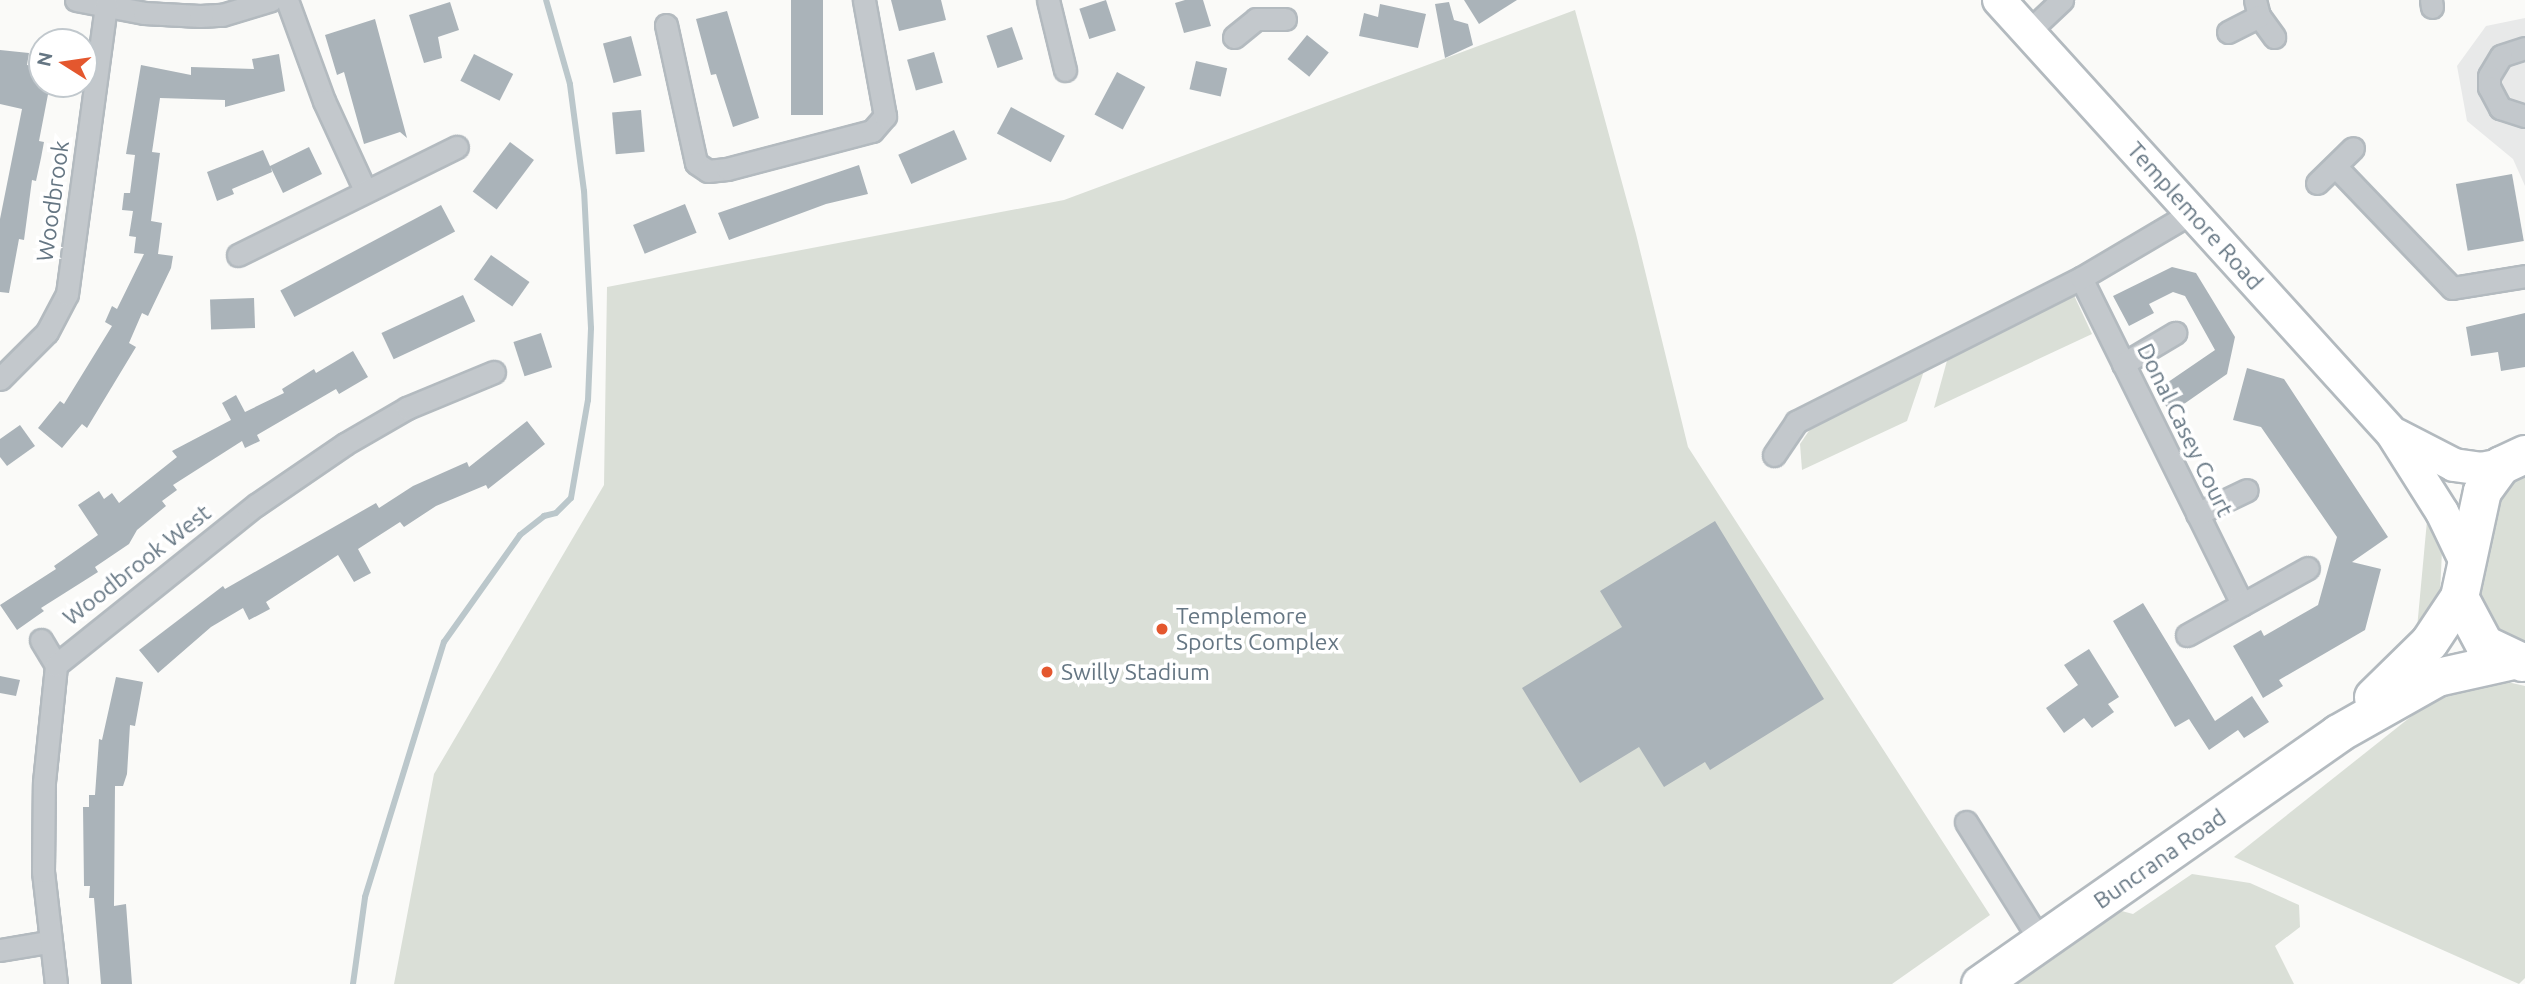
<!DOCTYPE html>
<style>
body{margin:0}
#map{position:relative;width:2525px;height:984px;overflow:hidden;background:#fafaf8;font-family:Ubuntu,sans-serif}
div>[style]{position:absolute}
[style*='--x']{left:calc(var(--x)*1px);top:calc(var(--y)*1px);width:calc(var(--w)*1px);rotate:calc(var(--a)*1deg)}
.built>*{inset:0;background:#e8e9e9}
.green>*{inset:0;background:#dadfd7}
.stream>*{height:6px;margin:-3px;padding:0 3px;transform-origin:3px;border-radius:3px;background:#bbc7cb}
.building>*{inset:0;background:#aab3b9;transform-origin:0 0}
.roads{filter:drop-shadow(2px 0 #b3babf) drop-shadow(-2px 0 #b3babf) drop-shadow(0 2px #b3babf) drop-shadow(0 -2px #b3babf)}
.minor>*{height:21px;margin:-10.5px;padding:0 10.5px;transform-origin:10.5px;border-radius:10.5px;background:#c3c8cc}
.secondary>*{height:32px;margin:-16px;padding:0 16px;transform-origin:16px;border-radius:16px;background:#fff}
.trunk>*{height:37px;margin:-18.5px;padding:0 18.5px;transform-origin:18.5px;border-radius:18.5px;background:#fff}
.dots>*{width:19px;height:19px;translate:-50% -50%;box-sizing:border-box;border:4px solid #fff;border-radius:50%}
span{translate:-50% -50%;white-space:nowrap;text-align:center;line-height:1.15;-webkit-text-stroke:7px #fff;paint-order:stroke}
.street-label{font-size:23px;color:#657683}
.poi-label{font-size:23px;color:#657683}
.left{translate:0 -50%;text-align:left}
.north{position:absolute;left:28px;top:28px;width:70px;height:70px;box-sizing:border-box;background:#fff;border:2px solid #c1c8cd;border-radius:50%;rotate:282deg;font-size:19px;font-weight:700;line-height:28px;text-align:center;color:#657683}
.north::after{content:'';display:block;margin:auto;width:24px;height:32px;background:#e4572e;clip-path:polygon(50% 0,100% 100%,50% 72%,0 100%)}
</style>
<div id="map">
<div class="built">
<div style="clip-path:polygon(2525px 18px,2525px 186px,2513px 159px,2467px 121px,2457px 66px,2486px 26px)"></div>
</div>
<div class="green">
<div style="clip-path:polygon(1575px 10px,1636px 234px,1688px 447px,1990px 915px,1892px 984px,394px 984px,434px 774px,604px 485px,607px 287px,1064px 200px)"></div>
<div style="clip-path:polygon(2072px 291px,2092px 334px,1934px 408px,1948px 357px)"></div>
<div style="clip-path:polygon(1927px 362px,1907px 421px,1802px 470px,1800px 444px,1815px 422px)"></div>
<div style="clip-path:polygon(2525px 465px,2525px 645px,2497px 634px,2476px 603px,2489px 502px)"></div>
<div style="clip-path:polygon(2428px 510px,2442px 551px,2440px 593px,2416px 639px)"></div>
<div style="clip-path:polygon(2490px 678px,2525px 686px,2525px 978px,2519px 984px,2234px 857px,2442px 692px)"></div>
<div style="clip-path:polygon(2192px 874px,2250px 883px,2299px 905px,2300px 927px,2275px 946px,2294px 984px,2016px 984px,2076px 943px,2114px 909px,2133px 914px)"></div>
</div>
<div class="stream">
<div style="--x:353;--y:984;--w:88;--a:-82.1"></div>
<div style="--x:365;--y:897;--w:267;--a:-72.8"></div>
<div style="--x:444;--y:642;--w:131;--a:-54.6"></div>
<div style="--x:520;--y:535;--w:31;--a:-38"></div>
<div style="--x:544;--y:516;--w:12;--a:-14"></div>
<div style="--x:556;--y:513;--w:21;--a:-45"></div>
<div style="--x:571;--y:498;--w:99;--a:-80.2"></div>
<div style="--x:588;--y:400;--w:72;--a:-87.6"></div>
<div style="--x:591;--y:328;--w:137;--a:-92.9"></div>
<div style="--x:584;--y:191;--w:108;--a:-97.5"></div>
<div style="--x:570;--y:84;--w:87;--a:-105.9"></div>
</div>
<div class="building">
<div style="left:791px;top:0;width:32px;height:115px"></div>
<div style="clip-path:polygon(891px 0,941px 0,946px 20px,899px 31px)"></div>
<div style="left:1106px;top:0;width:32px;height:28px;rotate:72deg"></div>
<div style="clip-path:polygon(1185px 0,1203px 0,1211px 26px,1184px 33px,1175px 3px)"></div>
<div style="clip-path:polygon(1464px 0,1517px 0,1479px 24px)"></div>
<div style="clip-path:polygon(450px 2px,459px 30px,438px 37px,442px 58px,424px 63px,409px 15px)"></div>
<div style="clip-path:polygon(1449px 2px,1454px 20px,1468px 24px,1473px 45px,1445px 58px,1435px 4px)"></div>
<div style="clip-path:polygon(1380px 4px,1426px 14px,1418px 48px,1359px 36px,1364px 13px,1378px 17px)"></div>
<div style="clip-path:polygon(727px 11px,759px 118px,733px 127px,716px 74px,711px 75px,696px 19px)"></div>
<div style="clip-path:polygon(375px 19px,407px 138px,400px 132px,364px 144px,344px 72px,337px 75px,325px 35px)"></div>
<div style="left:1012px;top:27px;width:34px;height:27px;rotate:71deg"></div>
<div style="left:1307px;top:35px;width:28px;height:31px;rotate:39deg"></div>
<div style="left:631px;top:36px;width:41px;height:29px;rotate:75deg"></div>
<div style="clip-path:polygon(0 50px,29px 53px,27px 65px,42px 67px,42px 84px,50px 84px,39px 141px,44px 142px,41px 158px,36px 181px,32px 180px,24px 240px,19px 239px,9px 293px,0 292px,0 219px,22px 109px,0 104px)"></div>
<div style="left:934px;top:52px;width:32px;height:28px;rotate:74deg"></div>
<div style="clip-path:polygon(279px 54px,285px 91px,225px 107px,225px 100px,160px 98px,152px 152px,160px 153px,151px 221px,162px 223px,158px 254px,173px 256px,171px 268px,148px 316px,142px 313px,129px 343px,136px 347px,87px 428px,82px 424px,62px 448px,38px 428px,60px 401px,64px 404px,112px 326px,105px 322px,112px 306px,117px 309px,144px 254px,134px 253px,136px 237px,129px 236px,133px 211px,122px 210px,124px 193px,130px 193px,135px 155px,126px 154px,141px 65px,191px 75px,191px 67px,254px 69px,252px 59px)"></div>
<div style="left:474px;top:54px;width:44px;height:30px;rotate:27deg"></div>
<div style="left:1196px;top:61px;width:32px;height:29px;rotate:13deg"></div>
<div style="left:1117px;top:72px;width:32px;height:48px;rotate:28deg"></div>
<div style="left:1011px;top:107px;width:61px;height:30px;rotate:28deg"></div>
<div style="left:641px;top:110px;width:42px;height:29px;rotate:85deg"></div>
<div style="left:954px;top:130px;width:32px;height:61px;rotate:66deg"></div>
<div style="left:510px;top:142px;width:30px;height:62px;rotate:37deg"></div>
<div style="clip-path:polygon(309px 147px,322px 174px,283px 193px,271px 168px,272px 172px,232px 189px,234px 194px,217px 201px,207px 172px,263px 150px,270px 166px)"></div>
<div style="clip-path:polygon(859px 165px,868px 194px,826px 204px,729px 240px,718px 213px)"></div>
<div style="left:2512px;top:174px;width:68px;height:57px;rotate:80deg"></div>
<div style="left:685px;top:204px;width:31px;height:56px;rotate:68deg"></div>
<div style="left:441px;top:205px;width:30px;height:182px;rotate:62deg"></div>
<div style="left:491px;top:255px;width:47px;height:30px;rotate:35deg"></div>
<div style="clip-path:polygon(2172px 267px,2196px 273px,2235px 337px,2227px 374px,2171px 413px,2155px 391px,2215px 350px,2185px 296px,2173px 292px,2149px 304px,2154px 313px,2129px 326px,2113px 296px)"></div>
<div style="left:463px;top:295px;width:29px;height:90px;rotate:65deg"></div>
<div style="left:254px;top:298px;width:30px;height:44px;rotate:88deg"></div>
<div style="clip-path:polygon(2525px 313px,2525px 367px,2501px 371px,2498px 352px,2471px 356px,2466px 327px)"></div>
<div style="left:541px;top:333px;width:36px;height:29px;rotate:72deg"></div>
<div style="clip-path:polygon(353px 351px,368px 377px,339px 394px,336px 389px,257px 435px,260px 441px,245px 448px,242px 441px,173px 485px,177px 490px,162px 501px,166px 506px,137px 530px,129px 544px,95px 567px,98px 572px,41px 608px,44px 611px,17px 630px,0 605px,56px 569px,54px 566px,98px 535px,78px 505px,99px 491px,104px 499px,112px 493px,119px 503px,177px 457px,172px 451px,231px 420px,222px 403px,236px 395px,245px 412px,284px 393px,282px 389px,314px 369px,316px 373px)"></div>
<div style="clip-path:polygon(2247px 368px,2284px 379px,2388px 537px,2352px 562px,2381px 569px,2365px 630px,2279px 680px,2283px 686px,2263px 698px,2233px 646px,2261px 630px,2264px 636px,2318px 605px,2337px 537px,2261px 427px,2233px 420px)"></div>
<div style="clip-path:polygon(527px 421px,545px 444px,488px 489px,486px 485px,436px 506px,404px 527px,400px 522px,358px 549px,371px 573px,354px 582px,338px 555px,266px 602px,270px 609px,249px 620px,243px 608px,211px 627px,158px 673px,139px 650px,223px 586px,225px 589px,376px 503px,379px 508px,413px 486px,467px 462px,469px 467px)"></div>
<div style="clip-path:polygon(20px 425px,35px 446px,7px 466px,0 457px,0 439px)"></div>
<div style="clip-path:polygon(1715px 521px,1824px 699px,1710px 770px,1705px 762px,1664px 787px,1639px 747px,1580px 783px,1522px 688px,1622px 627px,1600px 591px)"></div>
<div style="clip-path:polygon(2143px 603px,2215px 721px,2252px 696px,2269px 722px,2244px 738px,2238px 730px,2209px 750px,2189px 719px,2175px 727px,2113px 621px)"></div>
<div style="clip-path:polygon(2089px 649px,2119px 697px,2108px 704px,2114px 712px,2092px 728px,2084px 718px,2064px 733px,2046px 708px,2078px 685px,2064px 665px)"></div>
<div style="clip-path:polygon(0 676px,20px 680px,16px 696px,0 693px)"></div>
<div style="clip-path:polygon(116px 677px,143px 682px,135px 726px,130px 725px,127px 774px,123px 786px,115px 786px,114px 906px,126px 904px,132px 984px,101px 984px,94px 898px,89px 898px,90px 886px,84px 886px,83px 807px,89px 807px,89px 795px,95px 795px,99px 739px,102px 740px)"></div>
</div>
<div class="roads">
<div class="minor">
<div style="--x:76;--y:0;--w:69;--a:10.8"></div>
<div style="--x:144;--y:13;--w:56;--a:3.1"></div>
<div style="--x:200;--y:16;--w:22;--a:-3"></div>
<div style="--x:222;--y:15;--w:51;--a:-17"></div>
<div style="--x:287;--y:0;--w:108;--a:69.9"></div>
<div style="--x:324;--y:101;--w:98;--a:65.3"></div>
<div style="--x:1048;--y:0;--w:72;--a:76.3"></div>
<div style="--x:2255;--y:0;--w:16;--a:76"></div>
<div style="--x:2259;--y:16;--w:26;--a:54"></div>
<div style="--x:2431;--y:0;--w:7;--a:82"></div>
<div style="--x:666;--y:25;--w:141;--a:77.7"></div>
<div style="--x:696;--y:163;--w:14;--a:34"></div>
<div style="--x:708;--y:171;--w:19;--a:-6"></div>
<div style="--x:727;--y:169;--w:150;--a:-14.7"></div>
<div style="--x:872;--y:131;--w:20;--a:-49"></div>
<div style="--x:885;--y:116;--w:118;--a:-100.3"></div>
<div style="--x:2028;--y:32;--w:47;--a:-43.3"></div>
<div style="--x:2228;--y:32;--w:35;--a:-27"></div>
<div style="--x:1234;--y:37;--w:28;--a:-39"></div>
<div style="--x:1256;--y:19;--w:29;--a:0"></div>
<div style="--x:2525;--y:48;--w:25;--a:162"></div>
<div style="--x:2501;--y:56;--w:23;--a:121"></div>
<div style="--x:2489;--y:76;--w:11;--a:90"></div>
<div style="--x:2489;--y:87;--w:24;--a:62"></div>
<div style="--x:2500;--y:108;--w:26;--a:18"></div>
<div style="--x:2335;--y:166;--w:169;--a:46.2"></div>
<div style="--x:2452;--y:288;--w:74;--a:-9.3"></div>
<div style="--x:2317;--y:183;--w:50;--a:-44.2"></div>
<div style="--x:238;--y:255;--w:244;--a:-26.3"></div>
<div style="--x:2081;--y:278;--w:364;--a:63.7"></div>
<div style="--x:2123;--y:364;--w:61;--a:-30.8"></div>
<div style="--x:0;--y:379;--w:66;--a:-45"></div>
<div style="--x:47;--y:332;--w:43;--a:-62.2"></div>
<div style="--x:67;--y:294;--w:291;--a:-82.3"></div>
<div style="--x:1774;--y:455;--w:40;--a:-56"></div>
<div style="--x:1796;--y:422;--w:319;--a:-26.8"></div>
<div style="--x:2081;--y:278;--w:128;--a:-30.6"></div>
<div style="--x:2197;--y:514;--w:55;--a:-25.6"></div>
<div style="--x:2187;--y:635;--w:138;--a:-29"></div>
<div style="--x:41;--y:640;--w:29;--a:59"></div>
<div style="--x:1966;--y:822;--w:142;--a:58"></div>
<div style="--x:0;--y:950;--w:49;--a:-9.5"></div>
<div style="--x:56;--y:984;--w:114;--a:-96.6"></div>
<div style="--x:43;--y:871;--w:89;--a:-89.4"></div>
<div style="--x:44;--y:782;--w:118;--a:-84.1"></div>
<div style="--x:56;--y:665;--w:256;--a:-38.7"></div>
<div style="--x:256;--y:505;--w:108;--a:-34.4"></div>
<div style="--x:345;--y:444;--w:72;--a:-30.1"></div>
<div style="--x:407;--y:408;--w:94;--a:-22.5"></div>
</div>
<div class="secondary">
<div style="--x:1999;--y:0;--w:585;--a:47.77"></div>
<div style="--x:2392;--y:433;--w:93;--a:57.7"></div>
<div style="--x:2442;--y:512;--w:53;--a:64.4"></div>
<div style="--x:2396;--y:435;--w:65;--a:27.3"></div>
<div style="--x:2454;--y:465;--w:27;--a:8"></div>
<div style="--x:2481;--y:469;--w:20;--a:-11"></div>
</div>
<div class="trunk">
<div style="--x:2522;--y:662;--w:42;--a:-154.7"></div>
<div style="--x:2484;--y:644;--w:53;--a:-118"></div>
<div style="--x:2459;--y:597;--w:108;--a:-77.8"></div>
<div style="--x:2482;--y:491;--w:32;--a:-54"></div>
<div style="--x:2501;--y:465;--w:26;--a:-25"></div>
<div style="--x:2373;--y:697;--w:78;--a:-44.5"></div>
<div style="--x:2429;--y:642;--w:54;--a:-56.3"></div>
<div style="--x:1980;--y:984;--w:437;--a:-35"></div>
<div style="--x:2338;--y:733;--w:114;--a:-29.5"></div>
<div style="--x:2437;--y:677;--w:78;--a:-12.6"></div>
</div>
</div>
<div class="dots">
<div style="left:1162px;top:629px;background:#e4572e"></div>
<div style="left:1047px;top:672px;background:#e4572e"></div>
</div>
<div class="street-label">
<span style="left:53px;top:201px;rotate:-82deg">Woodbrook</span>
<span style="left:2195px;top:216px;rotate:48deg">Templemore Road</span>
<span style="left:2185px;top:430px;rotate:64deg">Donal Casey Court</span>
<span style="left:137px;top:565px;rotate:-38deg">Woodbrook West</span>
<span style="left:2160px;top:859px;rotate:-35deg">Buncrana Road</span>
</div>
<div class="poi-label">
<span class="left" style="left:1176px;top:629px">Templemore<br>Sports Complex</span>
<span class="left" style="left:1061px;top:672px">Swilly Stadium</span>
</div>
<div class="north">N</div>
</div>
